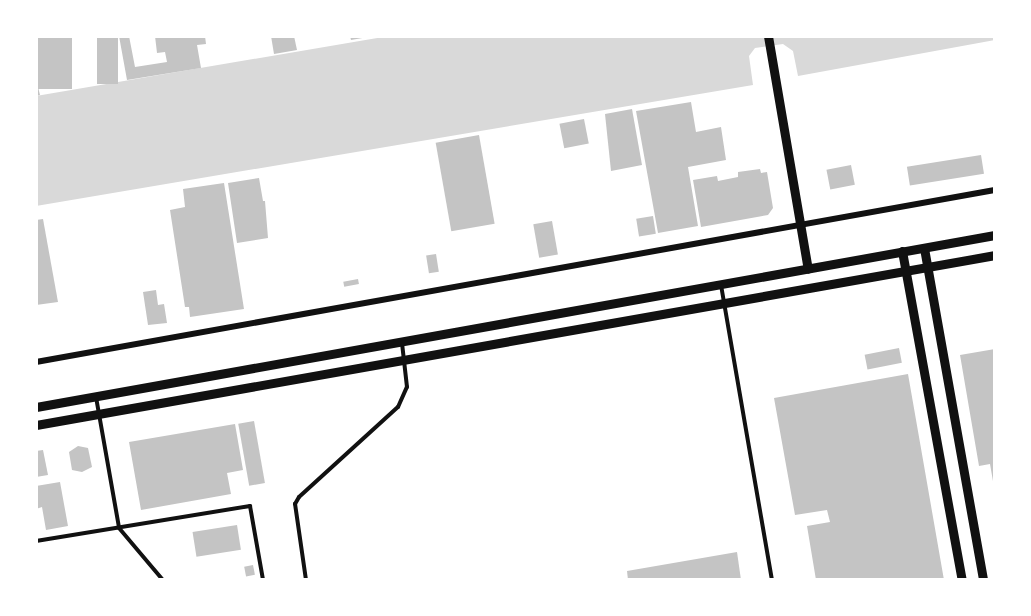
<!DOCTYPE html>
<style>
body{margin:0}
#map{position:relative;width:1031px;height:616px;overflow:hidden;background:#fff;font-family:Spectral,serif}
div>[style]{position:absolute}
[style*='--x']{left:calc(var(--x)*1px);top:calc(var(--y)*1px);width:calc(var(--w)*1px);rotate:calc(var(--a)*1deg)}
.water>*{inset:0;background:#d9d9d9}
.building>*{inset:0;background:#c4c4c4;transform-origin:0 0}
.service>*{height:4px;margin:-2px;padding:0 2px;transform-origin:2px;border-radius:2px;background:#111}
.minor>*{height:6px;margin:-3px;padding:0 3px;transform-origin:3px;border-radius:3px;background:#111}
.tertiary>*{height:9px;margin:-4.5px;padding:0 4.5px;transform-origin:4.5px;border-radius:4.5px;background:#111}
span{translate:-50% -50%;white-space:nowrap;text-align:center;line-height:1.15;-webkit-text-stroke:6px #fff;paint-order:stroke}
.frame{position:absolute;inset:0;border:38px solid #fff;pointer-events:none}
</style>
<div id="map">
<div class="water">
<div style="clip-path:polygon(389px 36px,995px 36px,995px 40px,798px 76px,793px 51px,783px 44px,755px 48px,749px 56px,753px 85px,36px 206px,36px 96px)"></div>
</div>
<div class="building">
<div style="left:38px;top:36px;width:34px;height:53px"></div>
<div style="left:97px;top:36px;width:21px;height:48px"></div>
<div style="clip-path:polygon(119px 36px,129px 36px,135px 67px,167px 62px,165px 52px,157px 53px,155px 36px,205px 36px,206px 44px,197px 45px,201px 68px,127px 80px)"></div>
<div style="clip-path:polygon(271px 36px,294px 36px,297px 50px,274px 54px)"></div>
<div style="clip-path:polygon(350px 36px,367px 36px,368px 37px,351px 40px)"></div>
<div style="clip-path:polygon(36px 79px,40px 95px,36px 96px)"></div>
<div style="clip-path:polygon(691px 102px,696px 132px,721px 127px,726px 160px,688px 167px,698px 226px,658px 233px,636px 111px)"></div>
<div style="clip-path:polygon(632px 109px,642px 165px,611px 171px,605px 114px)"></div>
<div style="left:584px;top:119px;width:25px;height:25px;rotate:79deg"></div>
<div style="left:479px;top:135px;width:90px;height:44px;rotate:80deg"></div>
<div style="left:981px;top:155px;width:19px;height:75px;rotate:81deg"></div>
<div style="left:851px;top:165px;width:20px;height:25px;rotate:79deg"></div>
<div style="clip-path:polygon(760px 169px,761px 173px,767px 172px,773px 208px,768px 215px,701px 227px,693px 180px,717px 176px,718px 181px,738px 177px,738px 172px)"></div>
<div style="clip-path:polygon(259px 178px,263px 201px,265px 201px,268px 238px,237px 243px,228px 183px)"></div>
<div style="clip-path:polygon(224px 183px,244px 309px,190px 317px,189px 307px,185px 307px,170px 210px,185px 207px,183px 189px)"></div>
<div style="left:653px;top:216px;width:18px;height:17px;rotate:81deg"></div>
<div style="clip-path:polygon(43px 219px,58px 302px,36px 305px,36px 220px)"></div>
<div style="left:552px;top:221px;width:34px;height:19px;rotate:80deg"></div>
<div style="left:436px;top:254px;width:18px;height:10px;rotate:81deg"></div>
<div style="left:358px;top:279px;width:5px;height:15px;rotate:79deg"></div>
<div style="clip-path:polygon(156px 290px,158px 305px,164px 304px,167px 323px,148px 325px,143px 292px)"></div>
<div style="left:899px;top:348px;width:15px;height:35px;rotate:79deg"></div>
<div style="clip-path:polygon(995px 349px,995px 487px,994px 487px,990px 464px,979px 466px,960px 355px)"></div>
<div style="clip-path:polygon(908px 374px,944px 580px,816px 580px,807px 526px,830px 522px,827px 510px,795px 515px,774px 398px)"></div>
<div style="left:254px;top:421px;width:63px;height:16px;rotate:80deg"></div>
<div style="clip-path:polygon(235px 424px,243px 470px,227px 473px,231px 494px,141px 510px,129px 442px)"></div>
<div style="clip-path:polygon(78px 446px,88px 448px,92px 467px,82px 472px,72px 470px,69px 452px)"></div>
<div style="clip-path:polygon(43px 450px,48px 475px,36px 477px,36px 451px)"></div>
<div style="clip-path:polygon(60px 482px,68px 526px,46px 530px,42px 507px,36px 509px,36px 486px)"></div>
<div style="left:237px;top:525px;width:25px;height:45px;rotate:81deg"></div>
<div style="clip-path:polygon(737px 552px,741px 580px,628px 580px,627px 571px)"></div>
<div style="left:253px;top:565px;width:10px;height:9px;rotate:79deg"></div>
</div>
<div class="service">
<div style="--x:721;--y:285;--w:299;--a:80.2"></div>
<div style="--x:96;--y:397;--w:133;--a:80"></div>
<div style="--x:119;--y:528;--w:68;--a:49.8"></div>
<div style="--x:36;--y:541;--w:217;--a:-9.3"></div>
<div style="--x:250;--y:506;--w:75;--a:80"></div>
<div style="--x:306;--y:580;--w:77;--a:-98.2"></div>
<div style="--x:295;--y:504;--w:8;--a:-60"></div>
<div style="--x:299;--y:497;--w:134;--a:-42.3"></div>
<div style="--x:398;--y:407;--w:22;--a:-66"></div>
<div style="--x:407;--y:387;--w:44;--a:-96.5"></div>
</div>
<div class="minor">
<div style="--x:36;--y:362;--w:974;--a:-10.17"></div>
</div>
<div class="tertiary">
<div style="--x:768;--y:36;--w:236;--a:80.3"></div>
<div style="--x:924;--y:248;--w:337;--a:79.9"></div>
<div style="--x:902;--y:251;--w:334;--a:79.7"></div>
<div style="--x:36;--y:407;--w:974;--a:-10.17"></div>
<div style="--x:36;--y:425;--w:974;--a:-10.05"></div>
</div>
<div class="frame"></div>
</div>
